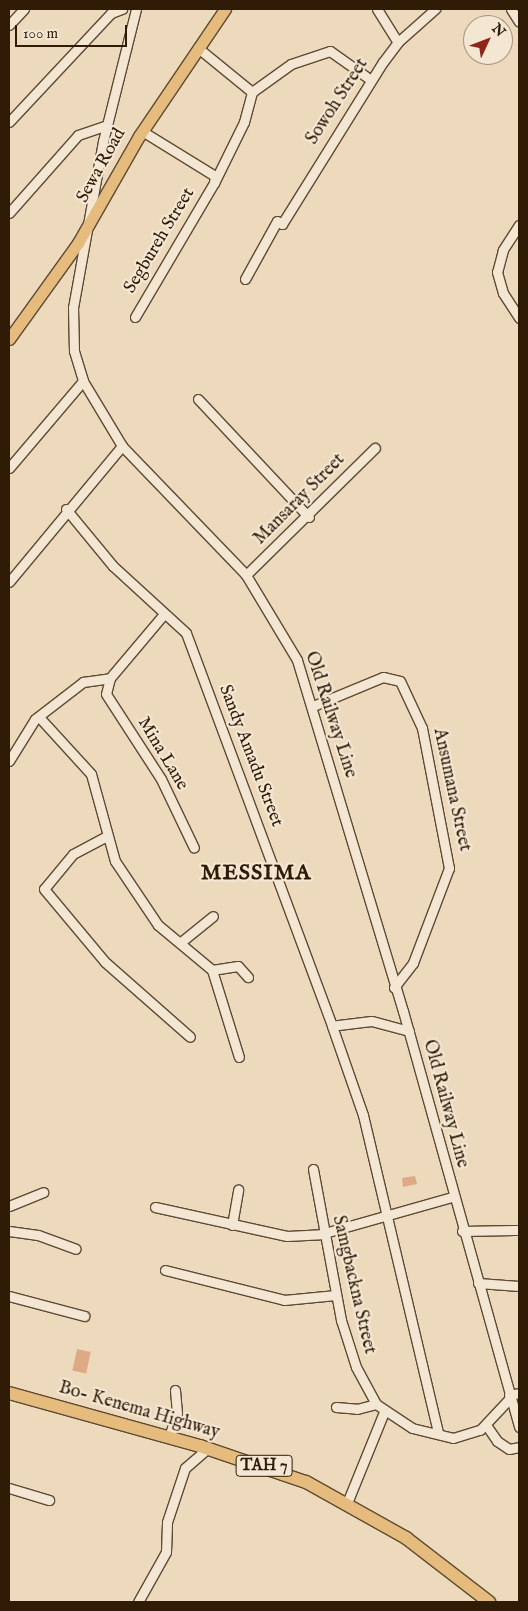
<!DOCTYPE html>
<style>
body{margin:0}
#map{position:relative;width:528px;height:1611px;overflow:hidden;background:#edd9bc;font-family:"IM FELL English",serif}
div>[style]{position:absolute}
[style*='--x']{left:calc(var(--x)*1px);top:calc(var(--y)*1px);width:calc(var(--w)*1px);rotate:calc(var(--a)*1deg)}
.building>*{inset:0;background:#dea985;transform-origin:0 0}
.roads{filter:drop-shadow(1px 0 #5e4a34) drop-shadow(-1px 0 #5e4a34) drop-shadow(0 1px #5e4a34) drop-shadow(0 -1px #5e4a34)}
.minor>*{height:9px;margin:-4.5px;padding:0 4.5px;transform-origin:4.5px;border-radius:4.5px;background:#f3e6d3}
.major>*{height:11px;margin:-5.5px;padding:0 5.5px;transform-origin:5.5px;border-radius:5.5px;background:#e6bc7e}
.highway>*{height:12px;margin:-6px;padding:0 6px;transform-origin:6px;border-radius:6px;background:#e6bc7e}
span{translate:-50% -50%;white-space:nowrap;text-align:center;line-height:1.15;-webkit-text-stroke:4.5px #f3e6d3;paint-order:stroke}
.shield-label span{padding:1px 4px;background:#f3e6d3;border:1px solid;border-radius:4px;-webkit-text-stroke-width:0}
.shield-label{font-size:16px;color:#2f1b06;font-weight:700}
.street-label{font-size:18px;color:#2f1b06}
.district-label{font-size:22px;color:#2f1b06;font-weight:700;letter-spacing:1px}
.frame{position:absolute;inset:0;border:10px solid #2f1b06;pointer-events:none}
.north{position:absolute;left:463px;top:15px;width:50px;height:50px;box-sizing:border-box;background:#f3e6d3;border:1px solid #a59581;border-radius:50%;rotate:47deg;font-size:14px;font-weight:700;line-height:20px;text-align:center;color:#2f1b06}
.north::after{content:'';display:block;margin:auto;width:18px;height:22px;background:#8f2418;clip-path:polygon(50% 0,100% 100%,50% 72%,0 100%)}
.scale{position:absolute;left:15px;top:25px;width:112px;height:22px;box-sizing:border-box;border:2px solid #2f1b06;border-top:0;padding-left:6px;font-size:15px;line-height:18px;white-space:nowrap;color:#2f1b06;-webkit-text-stroke:4px #f3e6d3;paint-order:stroke}
</style>
<div id="map">
<div class="building">
<div style="clip-path:polygon(415px 1176px,417px 1184px,403px 1187px,402px 1178px)"></div>
<div style="left:77px;top:1349px;width:14px;height:22px;rotate:12deg"></div>
</div>
<div class="roads">
<div class="minor">
<div style="--x:136;--y:9;--w:136;--a:104"></div>
<div style="--x:103;--y:141;--w:169;--a:100.2"></div>
<div style="--x:73;--y:307;--w:44;--a:88.7"></div>
<div style="--x:74;--y:351;--w:31;--a:73"></div>
<div style="--x:83;--y:381;--w:76;--a:59"></div>
<div style="--x:122;--y:446;--w:179;--a:46.1"></div>
<div style="--x:246;--y:575;--w:99;--a:59"></div>
<div style="--x:297;--y:660;--w:367;--a:73.2"></div>
<div style="--x:403;--y:1011;--w:432;--a:74.4"></div>
<div style="--x:377;--y:9;--w:39;--a:58"></div>
<div style="--x:511;--y:9;--w:15;--a:58"></div>
<div style="--x:9;--y:25;--w:22;--a:-47"></div>
<div style="--x:252;--y:92;--w:48;--a:-35.7"></div>
<div style="--x:291;--y:64;--w:41;--a:-18.4"></div>
<div style="--x:330;--y:51;--w:50;--a:35.3"></div>
<div style="--x:9;--y:122;--w:149;--a:-46.9"></div>
<div style="--x:111;--y:13;--w:12;--a:-20"></div>
<div style="--x:142;--y:131;--w:86;--a:31.7"></div>
<div style="--x:215;--y:176;--w:7;--a:98"></div>
<div style="--x:9;--y:213;--w:104;--a:-48.5"></div>
<div style="--x:78;--y:135;--w:31;--a:-19"></div>
<div style="--x:519;--y:225;--w:30;--a:123"></div>
<div style="--x:503;--y:250;--w:23;--a:105"></div>
<div style="--x:497;--y:272;--w:22;--a:74"></div>
<div style="--x:503;--y:293;--w:30;--a:57"></div>
<div style="--x:245;--y:279;--w:66;--a:-61.1"></div>
<div style="--x:277;--y:221;--w:6;--a:31"></div>
<div style="--x:282;--y:224;--w:191;--a:-58.1"></div>
<div style="--x:383;--y:62;--w:25;--a:-53"></div>
<div style="--x:398;--y:42;--w:50;--a:-41.7"></div>
<div style="--x:135;--y:317;--w:156;--a:-59.5"></div>
<div style="--x:214;--y:183;--w:68;--a:-63.8"></div>
<div style="--x:244;--y:122;--w:31;--a:-75"></div>
<div style="--x:252;--y:92;--w:70;--a:-140.8"></div>
<div style="--x:198;--y:399;--w:162;--a:46.8"></div>
<div style="--x:9;--y:468;--w:114;--a:-49.6"></div>
<div style="--x:66;--y:509;--w:74;--a:50.5"></div>
<div style="--x:113;--y:566;--w:99;--a:42.5"></div>
<div style="--x:186;--y:633;--w:419;--a:69.6"></div>
<div style="--x:246;--y:575;--w:181;--a:-44.6"></div>
<div style="--x:9;--y:582;--w:177;--a:-50.3"></div>
<div style="--x:110;--y:678;--w:16;--a:104"></div>
<div style="--x:106;--y:694;--w:101;--a:57.1"></div>
<div style="--x:161;--y:779;--w:76;--a:64.4"></div>
<div style="--x:313;--y:706;--w:76;--a:-22.5"></div>
<div style="--x:383;--y:677;--w:17;--a:13"></div>
<div style="--x:400;--y:681;--w:52;--a:64.9"></div>
<div style="--x:422;--y:728;--w:143;--a:79.1"></div>
<div style="--x:449;--y:868;--w:102;--a:110.8"></div>
<div style="--x:413;--y:963;--w:31;--a:128"></div>
<div style="--x:39;--y:717;--w:77;--a:47.6"></div>
<div style="--x:91;--y:774;--w:90;--a:74.6"></div>
<div style="--x:115;--y:861;--w:77;--a:56.1"></div>
<div style="--x:158;--y:925;--w:70;--a:39.8"></div>
<div style="--x:212;--y:970;--w:91;--a:72.8"></div>
<div style="--x:9;--y:761;--w:49;--a:-58.2"></div>
<div style="--x:35;--y:719;--w:61;--a:-37.6"></div>
<div style="--x:83;--y:682;--w:27;--a:-8"></div>
<div style="--x:110;--y:678;--w:82;--a:-49.9"></div>
<div style="--x:105;--y:837;--w:36;--a:152"></div>
<div style="--x:73;--y:854;--w:45;--a:129.6"></div>
<div style="--x:44;--y:889;--w:95;--a:50.1"></div>
<div style="--x:105;--y:962;--w:113;--a:41.4"></div>
<div style="--x:181;--y:942;--w:41;--a:-39.1"></div>
<div style="--x:212;--y:970;--w:26;--a:-9"></div>
<div style="--x:238;--y:966;--w:15;--a:48"></div>
<div style="--x:409;--y:1031;--w:39;--a:-165"></div>
<div style="--x:371;--y:1021;--w:39;--a:173"></div>
<div style="--x:332;--y:1026;--w:94;--a:70.8"></div>
<div style="--x:363;--y:1115;--w:326;--a:76.7"></div>
<div style="--x:313;--y:1169;--w:154;--a:79.5"></div>
<div style="--x:341;--y:1320;--w:49;--a:72.3"></div>
<div style="--x:356;--y:1367;--w:42;--a:61.6"></div>
<div style="--x:376;--y:1404;--w:43;--a:33.7"></div>
<div style="--x:412;--y:1428;--w:42;--a:13.7"></div>
<div style="--x:453;--y:1438;--w:28;--a:-17"></div>
<div style="--x:480;--y:1430;--w:44;--a:-46.8"></div>
<div style="--x:9;--y:1206;--w:37;--a:-22"></div>
<div style="--x:155;--y:1207;--w:135;--a:12.4"></div>
<div style="--x:287;--y:1236;--w:34;--a:-3"></div>
<div style="--x:321;--y:1234;--w:136;--a:-15.8"></div>
<div style="--x:232;--y:1225;--w:36;--a:-80"></div>
<div style="--x:9;--y:1231;--w:29;--a:8"></div>
<div style="--x:38;--y:1235;--w:40;--a:20.2"></div>
<div style="--x:462;--y:1231;--w:57;--a:-1"></div>
<div style="--x:165;--y:1270;--w:123;--a:14.1"></div>
<div style="--x:284;--y:1300;--w:52;--a:-5.5"></div>
<div style="--x:478;--y:1283;--w:41;--a:4.2"></div>
<div style="--x:9;--y:1296;--w:78;--a:14.9"></div>
<div style="--x:509;--y:1395;--w:10;--a:-11"></div>
<div style="--x:336;--y:1407;--w:21;--a:5"></div>
<div style="--x:357;--y:1409;--w:20;--a:-15"></div>
<div style="--x:486;--y:1425;--w:19;--a:55"></div>
<div style="--x:497;--y:1441;--w:14;--a:34"></div>
<div style="--x:509;--y:1449;--w:10;--a:-11"></div>
<div style="--x:169;--y:1437;--w:25;--a:-72"></div>
<div style="--x:177;--y:1413;--w:23;--a:-95"></div>
<div style="--x:9;--y:1488;--w:42;--a:16.7"></div>
<div style="--x:347;--y:1503;--w:98;--a:-67.9"></div>
<div style="--x:138;--y:1602;--w:57;--a:-60.8"></div>
<div style="--x:166;--y:1552;--w:30;--a:-88"></div>
<div style="--x:167;--y:1522;--w:57;--a:-71.6"></div>
<div style="--x:185;--y:1468;--w:30;--a:-41"></div>
</div>
<div class="major">
<div style="--x:9;--y:339;--w:118;--a:-54.3"></div>
<div style="--x:78;--y:243;--w:123;--a:-60.3"></div>
<div style="--x:139;--y:136;--w:153;--a:-55.9"></div>
</div>
<div class="highway">
<div style="--x:9;--y:1393;--w:198;--a:15.5"></div>
<div style="--x:200;--y:1446;--w:112;--a:18.8"></div>
<div style="--x:306;--y:1482;--w:115;--a:29.2"></div>
<div style="--x:406;--y:1538;--w:105;--a:37.6"></div>
</div>
</div>
<div class="shield-label">
<span style="left:264px;top:1466px">TAH 7</span>
</div>
<div class="street-label">
<span style="left:338px;top:102px;rotate:-57deg">Sowoh Street</span>
<span style="left:102px;top:166px;rotate:-61deg">Sewa Road</span>
<span style="left:160px;top:241px;rotate:-59deg">Segbureh Street</span>
<span style="left:300px;top:500px;rotate:-45deg">Mansaray Street</span>
<span style="left:330px;top:715px;rotate:72deg">Old Railway Line</span>
<span style="left:162px;top:754px;rotate:59deg">Mina Lane</span>
<span style="left:250px;top:756px;rotate:69deg">Sandy Amadu Street</span>
<span style="left:451px;top:790px;rotate:78deg">Ansumana Street</span>
<span style="left:445px;top:1104px;rotate:75deg">Old Railway Line</span>
<span style="left:353px;top:1285px;rotate:77deg">Samgbackna Street</span>
<span style="left:139px;top:1411px;rotate:16deg">Bo- Kenema Highway</span>
</div>
<div class="district-label">
<span style="left:256px;top:874px">MESSIMA</span>
</div>
<div class="frame"></div>
<div class="north">N</div>
<div class="scale">100 m</div>
</div>
